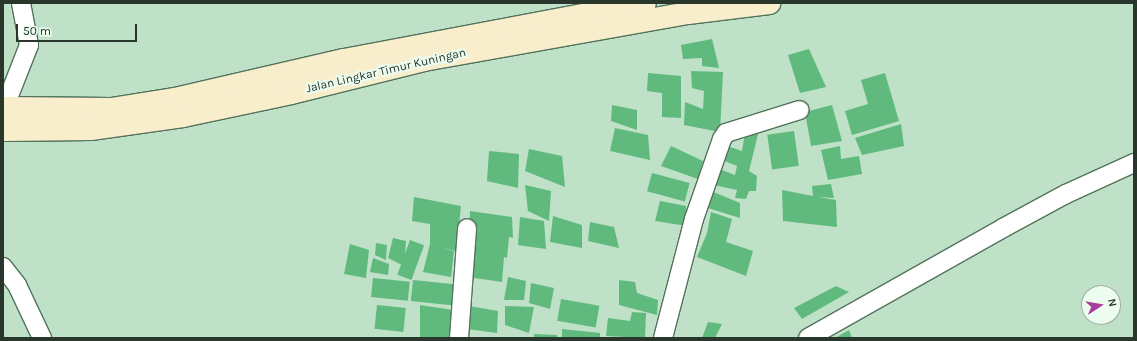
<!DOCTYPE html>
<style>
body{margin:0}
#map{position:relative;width:1137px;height:341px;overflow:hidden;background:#bee1c7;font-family:Karla,sans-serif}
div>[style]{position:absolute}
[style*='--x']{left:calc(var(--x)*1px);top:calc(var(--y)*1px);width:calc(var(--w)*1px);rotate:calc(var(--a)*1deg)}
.building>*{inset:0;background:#60ba7d;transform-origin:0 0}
.roads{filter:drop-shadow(1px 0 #52725b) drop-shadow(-1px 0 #52725b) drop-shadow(0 1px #52725b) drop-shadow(0 -1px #52725b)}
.minor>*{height:18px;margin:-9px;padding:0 9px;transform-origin:9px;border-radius:9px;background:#fff}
.secondary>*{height:22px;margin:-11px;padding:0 11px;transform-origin:11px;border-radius:11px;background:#f8eecc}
span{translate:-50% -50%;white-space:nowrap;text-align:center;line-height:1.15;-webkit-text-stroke:4px #ecfdf0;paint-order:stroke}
.street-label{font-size:12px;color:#28362b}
.frame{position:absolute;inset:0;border:4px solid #28362b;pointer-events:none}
.north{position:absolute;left:1081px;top:285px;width:40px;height:40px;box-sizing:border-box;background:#ecfdf0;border:1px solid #9eada1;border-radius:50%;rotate:78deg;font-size:11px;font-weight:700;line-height:16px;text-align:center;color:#28362b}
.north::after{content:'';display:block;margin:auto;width:14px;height:18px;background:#a93d9c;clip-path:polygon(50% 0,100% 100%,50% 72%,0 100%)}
.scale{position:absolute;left:16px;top:24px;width:121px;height:18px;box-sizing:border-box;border:2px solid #28362b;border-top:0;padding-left:5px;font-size:12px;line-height:14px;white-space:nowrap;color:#28362b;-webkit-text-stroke:3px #ecfdf0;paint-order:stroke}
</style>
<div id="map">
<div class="building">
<div style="clip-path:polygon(712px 39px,719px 68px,702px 66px,702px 58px,683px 59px,681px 45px)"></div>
<div style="clip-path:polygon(809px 49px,826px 87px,800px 93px,788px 55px)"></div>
<div style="clip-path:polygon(691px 71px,723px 72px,720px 132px,684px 125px,685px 102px,703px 109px,704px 91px,692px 88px)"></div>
<div style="clip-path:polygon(648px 73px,681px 76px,681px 118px,662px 117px,662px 93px,647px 91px)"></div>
<div style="clip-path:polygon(885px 73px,899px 121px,852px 135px,845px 111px,868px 104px,861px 80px)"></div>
<div style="clip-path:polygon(612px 105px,637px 110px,637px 130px,611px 121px)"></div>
<div style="clip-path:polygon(832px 105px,842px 141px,811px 146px,805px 112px)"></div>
<div style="clip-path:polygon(901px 124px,904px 146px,862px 155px,855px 138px)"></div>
<div style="clip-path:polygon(746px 127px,759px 130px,749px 171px,757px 176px,756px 191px,749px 191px,746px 199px,735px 198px,737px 190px,714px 185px,717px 168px,735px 175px,737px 166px,722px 160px,727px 146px,742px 151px)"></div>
<div style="clip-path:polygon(615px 128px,648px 135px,650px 160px,610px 151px)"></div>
<div style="left:794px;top:131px;width:35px;height:27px;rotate:82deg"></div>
<div style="clip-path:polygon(671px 146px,703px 161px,698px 179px,661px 166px)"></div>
<div style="clip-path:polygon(840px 146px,841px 159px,859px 156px,862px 174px,828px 180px,821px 150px)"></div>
<div style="clip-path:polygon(529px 149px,562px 156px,565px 187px,525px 171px)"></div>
<div style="clip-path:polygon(489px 151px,519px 154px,518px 188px,487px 181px)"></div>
<div style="left:652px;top:173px;width:39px;height:19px;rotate:15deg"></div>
<div style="clip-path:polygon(831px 184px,834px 198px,818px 197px,836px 200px,837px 227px,783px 221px,782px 190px,813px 196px,812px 186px)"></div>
<div style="clip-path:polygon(525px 185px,551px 191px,549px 221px,528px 211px)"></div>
<div style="clip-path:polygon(711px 191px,740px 203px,740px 218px,708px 208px)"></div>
<div style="clip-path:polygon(414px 197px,461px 206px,456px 251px,440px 247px,454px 251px,451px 277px,423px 272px,430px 244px,430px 224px,412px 221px)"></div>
<div style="clip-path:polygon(660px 201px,686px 206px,687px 226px,655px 221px)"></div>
<div style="clip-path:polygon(470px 211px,512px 217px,513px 238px,509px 237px,507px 258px,504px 257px,502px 282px,468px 277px)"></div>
<div style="clip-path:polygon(711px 212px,732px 219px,726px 242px,753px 251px,746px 276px,697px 257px,707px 233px)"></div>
<div style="clip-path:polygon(553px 216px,582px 225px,582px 248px,550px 242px)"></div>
<div style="clip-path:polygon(520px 217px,544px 221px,546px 249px,518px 245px)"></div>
<div style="clip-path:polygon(590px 222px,614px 227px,619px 248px,588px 241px)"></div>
<div style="clip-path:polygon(393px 238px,406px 241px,404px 266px,388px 258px)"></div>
<div style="left:410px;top:240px;width:15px;height:37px;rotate:20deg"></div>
<div style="clip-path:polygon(376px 243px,387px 245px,386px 260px,375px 255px)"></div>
<div style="clip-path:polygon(350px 244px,369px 250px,366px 278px,344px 274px)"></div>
<div style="clip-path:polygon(373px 258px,389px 264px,388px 275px,370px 272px)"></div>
<div style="clip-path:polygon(508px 277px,526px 281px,524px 300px,504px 300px)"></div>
<div style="left:373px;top:278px;width:37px;height:19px;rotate:6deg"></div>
<div style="left:413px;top:280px;width:46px;height:21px;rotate:6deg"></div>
<div style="clip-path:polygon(619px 280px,635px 282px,637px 293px,658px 300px,657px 315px,619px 305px)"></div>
<div style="clip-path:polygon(531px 283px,554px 288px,550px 309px,529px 303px)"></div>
<div style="clip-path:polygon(836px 286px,849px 292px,802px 319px,794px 308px)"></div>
<div style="left:561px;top:299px;width:39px;height:22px;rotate:10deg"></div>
<div style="left:377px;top:305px;width:29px;height:24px;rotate:6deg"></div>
<div style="clip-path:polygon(420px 305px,453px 310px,454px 338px,420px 337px)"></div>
<div style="clip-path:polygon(469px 306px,498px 311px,497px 333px,467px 329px)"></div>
<div style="clip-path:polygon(505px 306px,534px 307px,529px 333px,505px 325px)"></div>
<div style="clip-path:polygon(632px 312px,646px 313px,645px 338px,606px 336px,608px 318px,630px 321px)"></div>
<div style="clip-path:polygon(708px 322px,722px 324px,715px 338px,702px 338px)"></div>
<div style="clip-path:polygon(562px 329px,600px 333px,600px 338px,562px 338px)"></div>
<div style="clip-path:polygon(849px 330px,852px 338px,835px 338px)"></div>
<div style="clip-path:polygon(534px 334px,557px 335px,557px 338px,534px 338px)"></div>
</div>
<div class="roads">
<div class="minor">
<div style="--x:3;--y:111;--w:71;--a:-68.5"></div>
<div style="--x:29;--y:45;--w:43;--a:-100.8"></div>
<div style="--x:3;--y:267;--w:23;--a:52"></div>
<div style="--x:17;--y:285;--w:59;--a:64.7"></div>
<div style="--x:459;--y:338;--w:110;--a:-85.8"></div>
<div style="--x:663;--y:338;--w:123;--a:-75.4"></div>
<div style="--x:694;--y:219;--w:85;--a:-70.7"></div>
<div style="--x:722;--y:139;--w:7;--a:-56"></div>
<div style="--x:726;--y:133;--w:77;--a:-17.3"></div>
<div style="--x:808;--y:338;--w:224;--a:-29.4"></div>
<div style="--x:1003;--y:228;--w:72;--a:-28.4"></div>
<div style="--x:1066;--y:194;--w:75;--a:-24.5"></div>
</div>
<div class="secondary">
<div style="--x:3;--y:108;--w:108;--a:0.5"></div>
<div style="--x:111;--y:109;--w:65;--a:-8.9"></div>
<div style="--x:175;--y:99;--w:173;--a:-13"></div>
<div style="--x:344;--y:60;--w:306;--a:-10.7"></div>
<div style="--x:3;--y:130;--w:88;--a:-0.7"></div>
<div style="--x:91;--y:129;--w:93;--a:-8"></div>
<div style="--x:183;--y:116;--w:110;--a:-12"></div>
<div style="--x:291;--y:93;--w:137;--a:-13.9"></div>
<div style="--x:424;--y:60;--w:268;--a:-10.1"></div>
<div style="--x:688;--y:13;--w:82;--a:-7"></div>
</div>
</div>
<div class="street-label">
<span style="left:386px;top:71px;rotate:-13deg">Jalan Lingkar Timur Kuningan</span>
</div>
<div class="frame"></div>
<div class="north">N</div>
<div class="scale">50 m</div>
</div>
